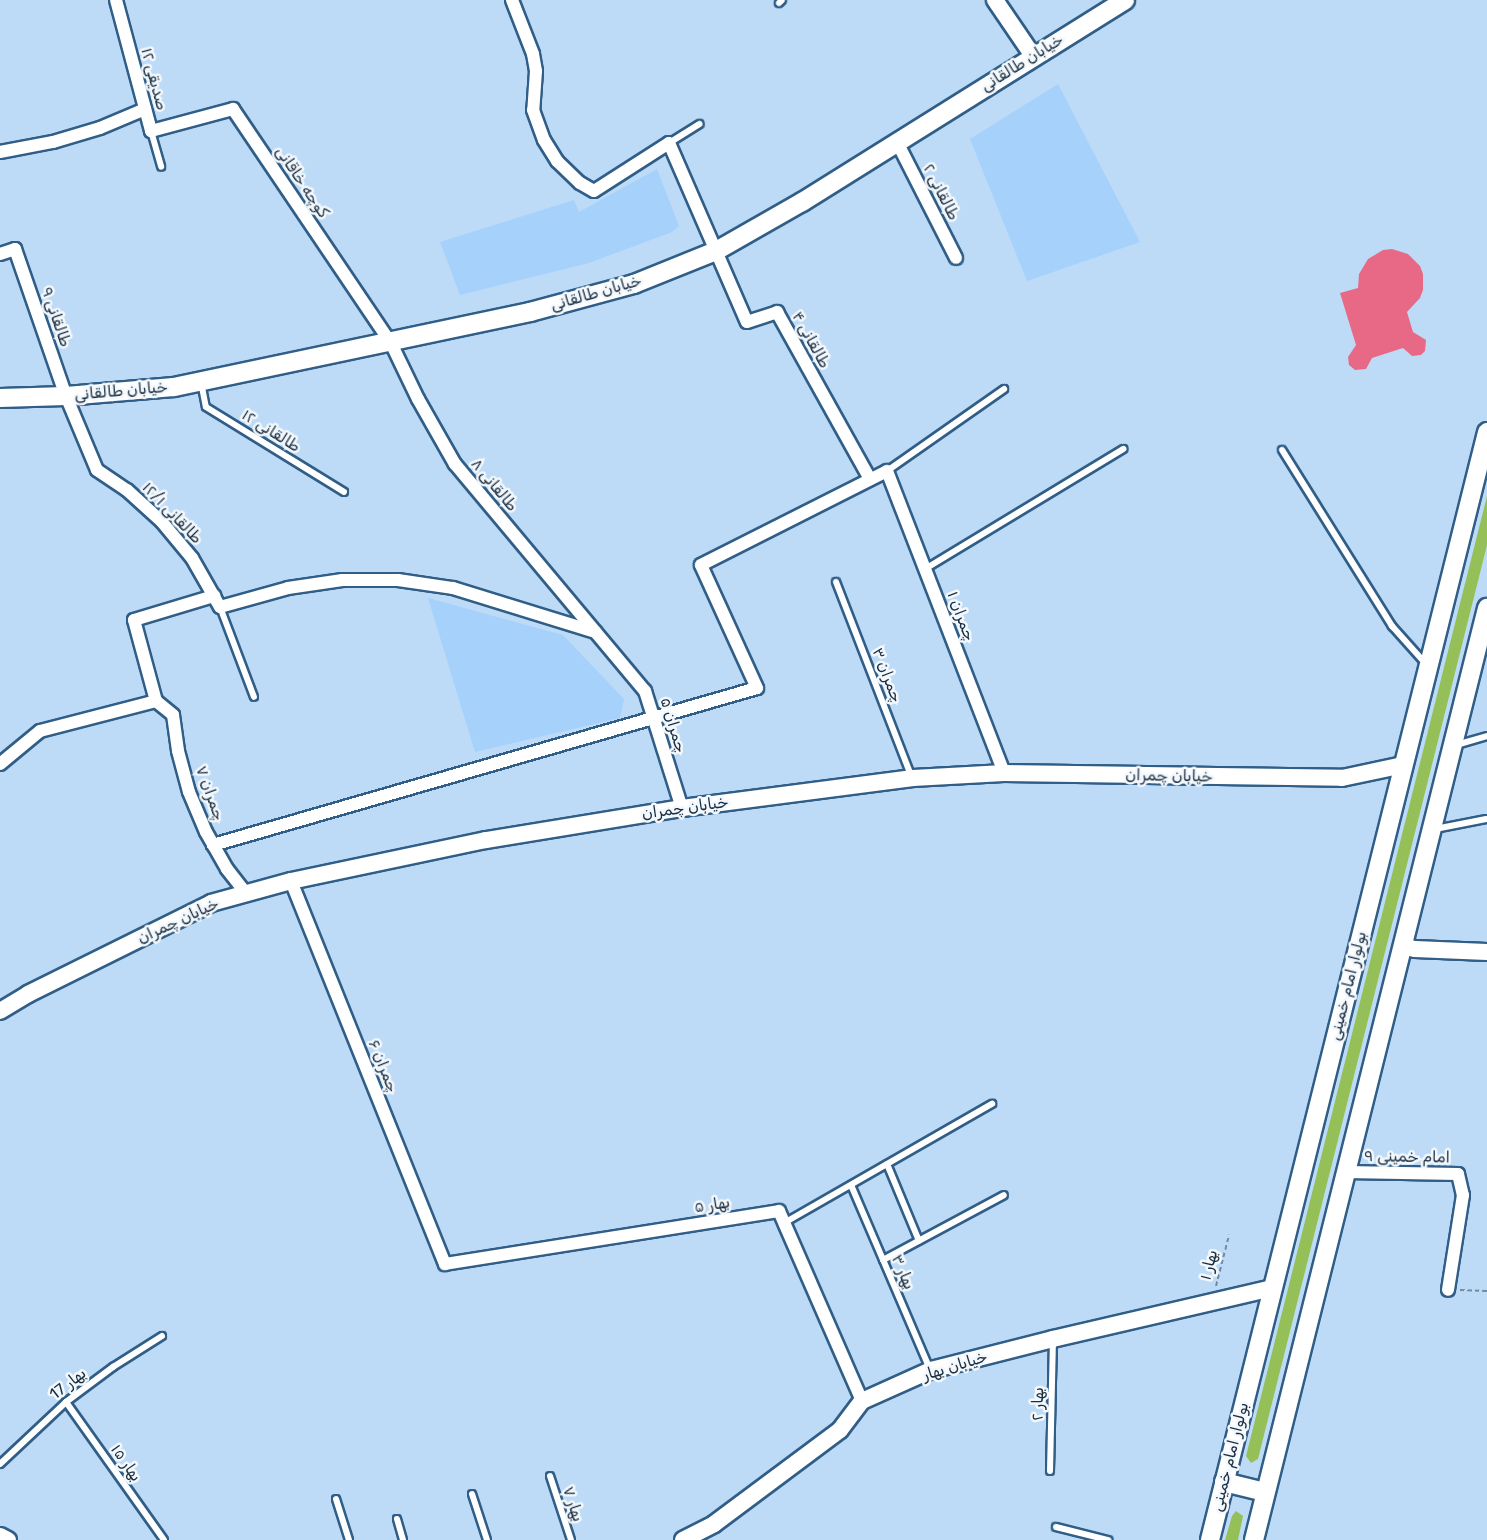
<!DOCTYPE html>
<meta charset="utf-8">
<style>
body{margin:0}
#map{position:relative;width:1487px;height:1540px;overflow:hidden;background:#bddbf7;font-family:Rubik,Vazirmatn,sans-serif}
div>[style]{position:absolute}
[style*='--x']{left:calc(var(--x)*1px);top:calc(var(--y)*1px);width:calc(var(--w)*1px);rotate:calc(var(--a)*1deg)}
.built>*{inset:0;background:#a5d1fb}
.green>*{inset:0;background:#95bf57}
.building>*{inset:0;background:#e86986}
.path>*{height:2px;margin-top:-1px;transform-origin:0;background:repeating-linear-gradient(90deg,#718aa1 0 4.5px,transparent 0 7.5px)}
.roads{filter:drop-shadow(2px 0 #305e87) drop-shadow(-2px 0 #305e87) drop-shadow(0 2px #305e87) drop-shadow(0 -2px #305e87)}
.lane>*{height:6px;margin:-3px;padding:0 3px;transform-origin:3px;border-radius:3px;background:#fff}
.street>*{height:12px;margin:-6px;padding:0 6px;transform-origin:6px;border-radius:6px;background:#fff}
.secondary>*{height:16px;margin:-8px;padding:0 8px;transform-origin:8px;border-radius:8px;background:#fff}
.primary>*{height:18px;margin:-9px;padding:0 9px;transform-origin:9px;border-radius:9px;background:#fff}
span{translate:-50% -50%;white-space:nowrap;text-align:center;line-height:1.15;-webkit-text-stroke:5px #f3f8fd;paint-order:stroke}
.street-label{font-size:16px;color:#1b2e40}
</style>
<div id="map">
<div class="built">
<div style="clip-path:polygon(1058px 84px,1140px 242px,1027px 281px,970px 139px)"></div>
<div style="clip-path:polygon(657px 169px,679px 226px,672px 232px,589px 263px,460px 295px,440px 242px,574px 200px,579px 212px)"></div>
<div style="clip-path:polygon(428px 598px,563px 635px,624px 699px,620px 718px,475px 752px)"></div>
</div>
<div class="green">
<div style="clip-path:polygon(1487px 496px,1487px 545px,1258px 1459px,1251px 1463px,1246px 1456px)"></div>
<div style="clip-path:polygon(1236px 1511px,1243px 1516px,1238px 1540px,1225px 1540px,1232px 1516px)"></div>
</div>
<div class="building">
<div style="clip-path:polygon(1392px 249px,1408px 254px,1420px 266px,1423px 274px,1423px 290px,1420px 298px,1407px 312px,1413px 332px,1426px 340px,1425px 351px,1421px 355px,1412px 356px,1403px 348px,1372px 358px,1366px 369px,1355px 370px,1349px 365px,1348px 357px,1356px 345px,1340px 293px,1358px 288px,1359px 274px,1368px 259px,1383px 250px)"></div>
</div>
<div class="path">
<div style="--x:1216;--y:1286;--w:53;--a:-75.7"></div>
<div style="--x:1460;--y:1290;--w:27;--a:2"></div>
</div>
<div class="roads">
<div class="lane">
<div style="--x:779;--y:3;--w:4;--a:-45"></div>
<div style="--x:151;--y:131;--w:37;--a:74"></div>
<div style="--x:669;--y:143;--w:36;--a:-32"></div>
<div style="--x:201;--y:382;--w:25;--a:79"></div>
<div style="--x:206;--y:407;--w:162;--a:31.6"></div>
<div style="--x:1282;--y:450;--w:208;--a:58"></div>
<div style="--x:1392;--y:626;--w:51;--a:48.2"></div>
<div style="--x:887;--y:471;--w:143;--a:-35"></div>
<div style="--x:925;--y:569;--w:232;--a:-31.2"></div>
<div style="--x:836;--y:582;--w:210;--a:68.8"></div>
<div style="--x:220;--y:607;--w:96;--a:69.3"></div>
<div style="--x:1456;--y:745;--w:32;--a:-16"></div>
<div style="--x:1435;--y:829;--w:52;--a:-11.1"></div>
<div style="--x:887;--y:1164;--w:83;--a:67.4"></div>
<div style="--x:851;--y:1185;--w:200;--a:66.8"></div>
<div style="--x:784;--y:1223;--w:240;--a:-29.8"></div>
<div style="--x:883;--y:1260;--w:137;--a:-28.2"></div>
<div style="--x:66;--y:1402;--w:169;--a:54.6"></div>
<div style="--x:0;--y:1464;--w:91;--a:-43.2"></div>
<div style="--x:66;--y:1402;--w:59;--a:-36.7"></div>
<div style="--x:113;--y:1367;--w:58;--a:-32.3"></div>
<div style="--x:1050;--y:1471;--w:132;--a:-88.7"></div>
<div style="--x:550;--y:1476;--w:67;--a:71.8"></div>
<div style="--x:472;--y:1494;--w:48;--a:71.9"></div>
<div style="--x:336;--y:1499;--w:43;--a:72.4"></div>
<div style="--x:397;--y:1519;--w:22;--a:74"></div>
<div style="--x:1056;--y:1527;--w:54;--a:14"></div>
</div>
<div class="street">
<div style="--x:116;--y:0;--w:136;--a:75"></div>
<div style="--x:151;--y:131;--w:85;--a:-15"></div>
<div style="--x:233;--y:109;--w:282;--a:56"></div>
<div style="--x:391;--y:343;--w:62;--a:64.3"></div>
<div style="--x:418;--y:399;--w:75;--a:60.4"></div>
<div style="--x:455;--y:464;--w:296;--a:50.1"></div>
<div style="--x:645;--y:691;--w:123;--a:72.5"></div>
<div style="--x:512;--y:0;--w:58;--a:68.7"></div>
<div style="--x:533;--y:54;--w:17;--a:80"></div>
<div style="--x:536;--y:71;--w:39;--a:94"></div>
<div style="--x:533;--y:110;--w:32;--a:70"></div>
<div style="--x:544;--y:140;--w:25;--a:58"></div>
<div style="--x:557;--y:161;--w:32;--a:44"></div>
<div style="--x:580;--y:183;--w:16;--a:30"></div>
<div style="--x:594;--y:191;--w:89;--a:-32.6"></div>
<div style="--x:669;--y:143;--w:195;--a:66.5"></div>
<div style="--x:747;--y:322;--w:32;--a:-18"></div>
<div style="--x:777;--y:312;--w:191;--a:60.9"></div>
<div style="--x:897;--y:142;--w:130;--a:63"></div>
<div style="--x:0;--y:152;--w:54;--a:-10.7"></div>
<div style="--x:53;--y:142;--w:49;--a:-16.6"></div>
<div style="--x:100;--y:128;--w:49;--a:-22.9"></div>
<div style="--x:0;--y:254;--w:16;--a:-18"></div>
<div style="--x:15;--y:249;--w:156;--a:70.9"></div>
<div style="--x:66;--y:396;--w:80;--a:67.3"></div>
<div style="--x:97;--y:470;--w:36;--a:34"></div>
<div style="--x:127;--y:490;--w:47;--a:42.4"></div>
<div style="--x:162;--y:522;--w:47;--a:50.2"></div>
<div style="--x:192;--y:558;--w:56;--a:60.3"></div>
<div style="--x:220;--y:607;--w:71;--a:-15.6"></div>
<div style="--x:288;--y:588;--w:55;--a:-8.4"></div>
<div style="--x:342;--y:580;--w:56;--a:0"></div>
<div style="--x:398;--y:580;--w:56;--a:8.3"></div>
<div style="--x:453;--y:588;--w:149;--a:17.2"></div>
<div style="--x:156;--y:701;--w:22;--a:39"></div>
<div style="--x:173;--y:715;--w:36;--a:82"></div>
<div style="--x:178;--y:751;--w:42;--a:75"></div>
<div style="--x:189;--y:792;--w:43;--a:67"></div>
<div style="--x:206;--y:832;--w:43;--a:60.4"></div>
<div style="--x:227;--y:869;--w:31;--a:52"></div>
<div style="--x:156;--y:701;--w:84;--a:-105.2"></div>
<div style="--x:134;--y:620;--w:84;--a:-16.7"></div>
<div style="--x:0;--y:764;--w:52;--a:-39.5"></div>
<div style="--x:40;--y:731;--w:120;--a:-14.5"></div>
<div style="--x:213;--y:845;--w:566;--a:-16.1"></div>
<div style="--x:757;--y:688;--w:135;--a:-114.5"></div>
<div style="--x:701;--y:565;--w:208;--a:-26.8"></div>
<div style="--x:887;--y:471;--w:324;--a:68.8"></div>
<div style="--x:291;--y:881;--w:413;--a:68.1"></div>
<div style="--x:445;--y:1264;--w:338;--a:-9"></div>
<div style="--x:779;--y:1211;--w:207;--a:66.4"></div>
<div style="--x:1346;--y:1172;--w:112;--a:1"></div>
<div style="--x:1458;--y:1174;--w:22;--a:77"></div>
<div style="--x:1463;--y:1195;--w:96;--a:99"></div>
</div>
<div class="secondary">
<div style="--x:995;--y:0;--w:68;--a:55.8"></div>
<div style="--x:1402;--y:946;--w:13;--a:13"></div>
<div style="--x:1415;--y:949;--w:72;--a:2.4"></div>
<div style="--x:0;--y:1011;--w:33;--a:-31"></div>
<div style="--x:28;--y:994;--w:204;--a:-26.4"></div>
<div style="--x:211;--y:903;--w:83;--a:-15.4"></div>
<div style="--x:291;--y:881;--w:199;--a:-11.9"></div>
<div style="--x:486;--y:840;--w:199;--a:-9.3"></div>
<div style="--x:682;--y:808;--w:233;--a:-7.4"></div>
<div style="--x:913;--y:778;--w:91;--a:-3.1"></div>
<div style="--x:1004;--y:773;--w:338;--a:0.8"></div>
<div style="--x:1342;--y:778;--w:62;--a:-12"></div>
<div style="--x:0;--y:1536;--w:9;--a:27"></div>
<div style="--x:683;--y:1540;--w:35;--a:-27"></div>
<div style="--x:714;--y:1524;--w:157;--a:-36.7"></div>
<div style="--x:840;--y:1430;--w:36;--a:-53"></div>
<div style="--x:862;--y:1401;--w:76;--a:-24.2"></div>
<div style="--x:931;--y:1370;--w:126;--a:-14.3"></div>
<div style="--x:1053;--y:1339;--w:226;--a:-13.1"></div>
</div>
<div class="primary">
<div style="--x:0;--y:398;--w:66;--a:-1.7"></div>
<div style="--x:66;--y:396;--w:108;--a:-4.8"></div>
<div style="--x:174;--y:387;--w:364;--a:-11.9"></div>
<div style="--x:530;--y:312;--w:108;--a:-15.1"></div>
<div style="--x:634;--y:284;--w:88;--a:-21.9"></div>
<div style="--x:716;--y:251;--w:99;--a:-29.7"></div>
<div style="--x:802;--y:202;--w:381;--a:-32"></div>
<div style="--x:1224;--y:1482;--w:42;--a:13.7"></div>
<div style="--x:1210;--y:1540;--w:1142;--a:-75.96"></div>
<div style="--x:1254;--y:1540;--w:961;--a:-75.96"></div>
</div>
</div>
<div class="street-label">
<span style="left:1022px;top:63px;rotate:-32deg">خیابان طالقانی</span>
<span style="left:154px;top:79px;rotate:75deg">صدیقی ۱۲</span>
<span style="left:302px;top:182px;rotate:56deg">کوچه خاقانی</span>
<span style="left:941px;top:192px;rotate:63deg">طالقانی ۲</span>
<span style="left:596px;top:293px;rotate:-16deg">خیابان طالقانی</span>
<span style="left:56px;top:317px;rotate:71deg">طالقانی ۹</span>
<span style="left:811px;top:340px;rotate:61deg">طالقانی ۴</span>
<span style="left:121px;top:391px;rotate:-5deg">خیابان طالقانی</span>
<span style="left:271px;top:431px;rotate:32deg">طالقانی ۱۲</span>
<span style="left:494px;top:485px;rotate:50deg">طالقانی ۸</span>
<span style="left:172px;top:513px;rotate:46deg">طالقانی ۱۲/۱</span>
<span style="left:961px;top:616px;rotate:69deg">چمران ۱</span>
<span style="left:887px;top:675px;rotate:69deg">چمران ۳</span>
<span style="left:673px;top:725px;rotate:73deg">چمران ۵</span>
<span style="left:1169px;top:776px;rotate:1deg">خیابان چمران</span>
<span style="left:210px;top:793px;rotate:70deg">چمران ۷</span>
<span style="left:685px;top:808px;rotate:-8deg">خیابان چمران</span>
<span style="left:178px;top:921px;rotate:-25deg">خیابان چمران</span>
<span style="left:1348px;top:986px;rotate:-76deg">بولوار امام خمینی</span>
<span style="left:383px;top:1066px;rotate:68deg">چمران ۶</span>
<span style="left:1407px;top:1157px;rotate:1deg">امام خمینی ۹</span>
<span style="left:712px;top:1205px;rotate:-9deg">بهار ۵</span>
<span style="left:1209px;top:1265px;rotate:-76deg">بهار ۱</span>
<span style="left:903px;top:1272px;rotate:67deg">بهار ۳</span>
<span style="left:955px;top:1366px;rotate:-17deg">خیابان بهار</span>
<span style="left:68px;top:1384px;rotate:-38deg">بهار 17</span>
<span style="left:1038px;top:1404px;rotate:-89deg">بهار ۲</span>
<span style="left:1230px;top:1457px;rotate:-76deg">بولوار امام خمینی</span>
<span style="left:126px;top:1463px;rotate:55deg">بهار ۱۵</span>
<span style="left:573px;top:1504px;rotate:72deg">بهار ۷</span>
</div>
</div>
